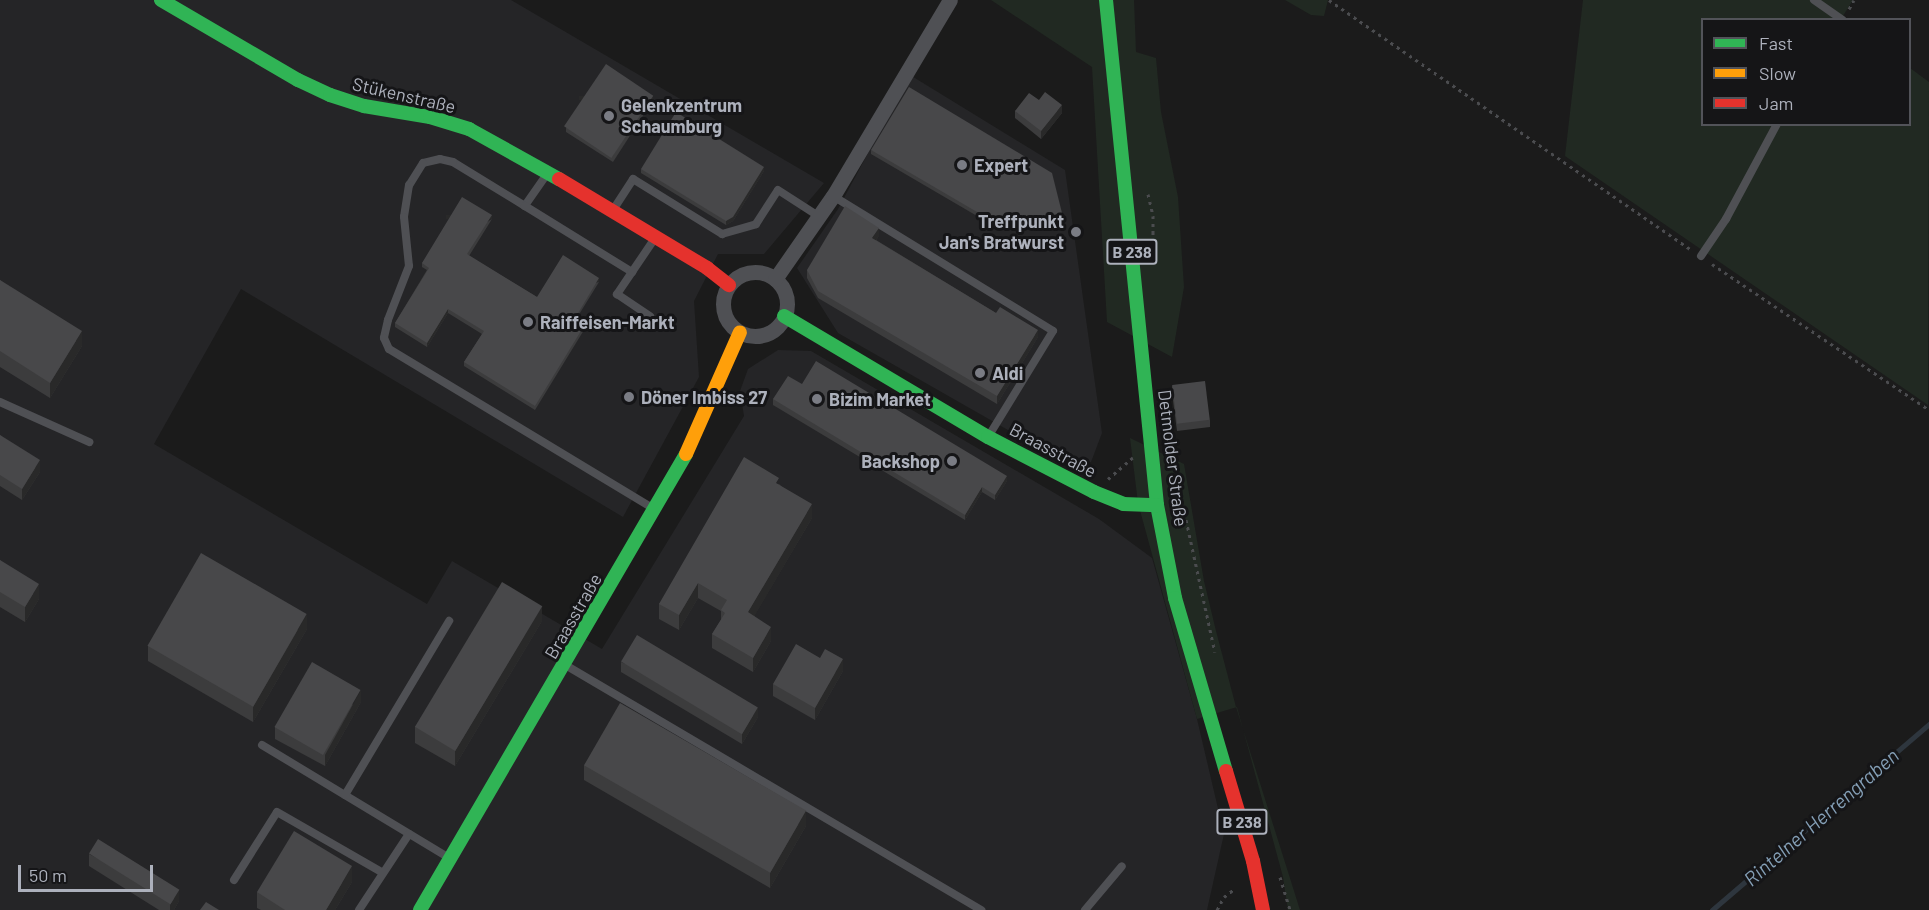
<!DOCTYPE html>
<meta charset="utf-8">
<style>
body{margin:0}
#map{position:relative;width:1929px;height:910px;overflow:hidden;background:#1b1b1b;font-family:Barlow,sans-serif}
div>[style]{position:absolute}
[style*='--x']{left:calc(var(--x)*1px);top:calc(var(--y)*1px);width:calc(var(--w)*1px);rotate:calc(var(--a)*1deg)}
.built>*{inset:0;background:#252527}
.green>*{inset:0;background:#212922}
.stream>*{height:5px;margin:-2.5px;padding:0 2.5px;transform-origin:2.5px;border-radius:2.5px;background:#2e363e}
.path>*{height:3px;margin-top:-1.5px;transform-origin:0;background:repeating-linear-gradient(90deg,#4b4c4f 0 3px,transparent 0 7.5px)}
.lane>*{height:8px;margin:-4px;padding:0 4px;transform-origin:4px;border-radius:4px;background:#4f5054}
.street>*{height:15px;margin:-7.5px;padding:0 7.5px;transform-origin:7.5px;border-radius:7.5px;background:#4f5054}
.street>.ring{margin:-7.5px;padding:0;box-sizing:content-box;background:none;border:15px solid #4f5054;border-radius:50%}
.fast>*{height:14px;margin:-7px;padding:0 7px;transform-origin:7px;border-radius:7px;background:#30b455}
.slow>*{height:14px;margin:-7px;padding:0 7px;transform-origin:7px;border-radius:7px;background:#ff9f0a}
.jam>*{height:14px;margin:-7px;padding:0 7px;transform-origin:7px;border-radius:7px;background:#e5322d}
.wall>*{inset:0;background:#3c3c3d}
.shaded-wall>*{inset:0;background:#292929;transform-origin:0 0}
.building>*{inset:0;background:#48484a;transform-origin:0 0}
.dots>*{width:16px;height:16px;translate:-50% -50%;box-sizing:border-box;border:3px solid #151517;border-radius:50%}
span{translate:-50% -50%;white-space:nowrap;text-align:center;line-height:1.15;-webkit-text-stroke:6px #151517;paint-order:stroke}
.shield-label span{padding:2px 4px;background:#151517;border:2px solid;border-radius:4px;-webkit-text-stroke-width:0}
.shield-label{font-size:16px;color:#adb1bc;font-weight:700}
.street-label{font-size:18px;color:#adb1bc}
.poi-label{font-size:18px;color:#adb1bc;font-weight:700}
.left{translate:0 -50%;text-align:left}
.right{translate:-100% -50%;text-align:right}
.water-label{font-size:20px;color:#849fb6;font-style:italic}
.legend{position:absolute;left:1701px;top:18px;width:210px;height:108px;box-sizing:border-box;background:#151517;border:2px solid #525359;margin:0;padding:8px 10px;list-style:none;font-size:18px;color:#adb1bc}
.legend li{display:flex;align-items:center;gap:12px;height:30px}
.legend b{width:30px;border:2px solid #525359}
.scale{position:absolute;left:18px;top:865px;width:135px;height:27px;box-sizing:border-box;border:3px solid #adb1bc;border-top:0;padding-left:8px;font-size:18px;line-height:21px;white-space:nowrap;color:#adb1bc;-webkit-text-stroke:4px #151517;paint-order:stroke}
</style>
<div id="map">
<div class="built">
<div style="clip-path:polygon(0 0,511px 0,824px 183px,764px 254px,718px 254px,694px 301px,699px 377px,623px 517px,241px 289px,154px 444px,427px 604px,452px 561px,602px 649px,744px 416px,740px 391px,748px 369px,778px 350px,811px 351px,1099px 519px,1152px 558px,1197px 719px,1224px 834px,1207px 910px,0 910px)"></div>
<div style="clip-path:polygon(910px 75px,1065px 170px,1102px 433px,1091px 462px,1086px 463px,1015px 434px,838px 333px,797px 268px,838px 209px)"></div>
</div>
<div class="green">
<div style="clip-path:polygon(991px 0,1134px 0,1136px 52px,1156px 58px,1161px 112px,1178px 197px,1184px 287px,1172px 357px,1107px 322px,1092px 67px)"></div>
<div style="clip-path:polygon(1285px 0,1328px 0,1324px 16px,1311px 15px)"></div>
<div style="clip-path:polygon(1583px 0,1853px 0,1841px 19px,1702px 20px,1702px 124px,1910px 124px,1910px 68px,1929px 82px,1928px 405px,1565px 156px)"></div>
<div style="clip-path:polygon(1130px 438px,1184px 464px,1204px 581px,1216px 631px,1236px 707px,1300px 910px,1288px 910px,1283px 877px,1237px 707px,1197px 719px,1138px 503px)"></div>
</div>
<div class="stream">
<div style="--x:1712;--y:910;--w:286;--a:-40.6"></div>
</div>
<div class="path">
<div style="--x:1329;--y:0;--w:440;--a:34.6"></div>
<div style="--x:1849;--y:9;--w:10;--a:-61"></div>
<div style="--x:1148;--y:194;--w:23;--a:77"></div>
<div style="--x:1153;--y:216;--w:25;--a:90"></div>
<div style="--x:1712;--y:264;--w:262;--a:33.9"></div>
<div style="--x:1108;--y:479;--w:33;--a:-41"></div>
<div style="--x:1178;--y:483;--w:173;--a:77.7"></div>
<div style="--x:1280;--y:877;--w:34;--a:73"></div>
<div style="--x:1217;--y:910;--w:15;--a:-62"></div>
<div style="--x:1224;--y:897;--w:11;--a:-38"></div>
</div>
<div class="lane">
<div style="--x:1814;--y:0;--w:35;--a:35"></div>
<div style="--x:547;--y:174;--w:39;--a:125"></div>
<div style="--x:525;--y:206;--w:84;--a:-148.6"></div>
<div style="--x:453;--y:162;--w:13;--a:-167"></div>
<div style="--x:440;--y:159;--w:17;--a:167"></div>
<div style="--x:423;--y:163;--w:26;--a:122"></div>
<div style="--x:409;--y:185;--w:32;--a:99"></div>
<div style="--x:404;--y:217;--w:49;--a:84.2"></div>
<div style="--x:409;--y:266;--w:58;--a:111.3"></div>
<div style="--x:388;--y:320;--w:18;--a:103"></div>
<div style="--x:384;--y:338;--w:12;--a:66"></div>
<div style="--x:389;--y:349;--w:310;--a:31.1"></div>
<div style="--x:833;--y:196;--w:258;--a:31.5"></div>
<div style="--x:1053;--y:331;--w:124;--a:121.5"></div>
<div style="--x:525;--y:206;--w:126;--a:31.7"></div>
<div style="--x:632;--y:272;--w:27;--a:124"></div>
<div style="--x:617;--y:294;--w:40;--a:34"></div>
<div style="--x:613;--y:210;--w:37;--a:-57"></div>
<div style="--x:633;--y:179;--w:105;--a:31.7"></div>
<div style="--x:722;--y:234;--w:35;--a:-16"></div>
<div style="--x:756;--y:224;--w:40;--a:-57.1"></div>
<div style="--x:778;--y:190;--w:50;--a:32.7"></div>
<div style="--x:1701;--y:256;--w:45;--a:-56"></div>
<div style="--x:1726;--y:219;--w:108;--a:-61.8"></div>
<div style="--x:632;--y:272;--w:41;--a:-55.9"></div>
<div style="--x:0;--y:402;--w:98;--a:24.2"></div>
<div style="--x:567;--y:666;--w:481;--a:30.5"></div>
<div style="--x:262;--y:745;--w:218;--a:31.1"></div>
<div style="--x:345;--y:795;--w:203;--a:-59.1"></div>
<div style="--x:234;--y:880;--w:80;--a:-57.7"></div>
<div style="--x:277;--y:812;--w:122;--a:29.9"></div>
<div style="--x:359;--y:910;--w:91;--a:-56.7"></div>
<div style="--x:1085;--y:910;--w:57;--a:-49.9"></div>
</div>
<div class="street">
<div class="ring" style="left:723px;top:272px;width:49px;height:49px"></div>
<div style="--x:775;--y:279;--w:101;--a:-55.1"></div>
<div style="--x:833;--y:196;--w:228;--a:-59.2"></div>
</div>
<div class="fast">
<div style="--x:161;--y:0;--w:159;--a:30.3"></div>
<div style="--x:298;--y:80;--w:35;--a:25"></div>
<div style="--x:330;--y:95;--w:36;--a:18"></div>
<div style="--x:364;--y:106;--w:67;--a:9.5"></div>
<div style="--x:430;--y:117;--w:41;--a:17.1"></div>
<div style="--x:469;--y:129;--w:103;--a:29.1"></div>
<div style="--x:1106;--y:0;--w:508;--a:84.23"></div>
<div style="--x:1157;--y:505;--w:95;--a:79"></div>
<div style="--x:1175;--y:598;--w:180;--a:73.6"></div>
<div style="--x:784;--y:316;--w:237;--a:30.7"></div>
<div style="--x:988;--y:437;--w:119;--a:27.4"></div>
<div style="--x:1094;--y:492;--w:31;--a:22"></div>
<div style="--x:1123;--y:504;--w:34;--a:2"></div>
<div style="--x:420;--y:910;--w:528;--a:-59.74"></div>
</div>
<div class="slow">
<div style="--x:686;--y:454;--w:133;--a:-66.1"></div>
</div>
<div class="jam">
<div style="--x:559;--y:179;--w:173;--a:31"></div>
<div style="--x:707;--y:268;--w:28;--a:38"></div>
<div style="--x:1226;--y:771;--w:94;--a:73.3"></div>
<div style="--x:1253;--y:861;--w:50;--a:78.5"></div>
</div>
<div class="wall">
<div style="clip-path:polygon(653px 100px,613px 162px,566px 132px,566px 128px)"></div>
<div style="clip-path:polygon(1039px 100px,1062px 113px,1041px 139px,1015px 118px,1015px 111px)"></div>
<div style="clip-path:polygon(871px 150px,1062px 217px,1001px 230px,871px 154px)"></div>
<div style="clip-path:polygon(641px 169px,764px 171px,733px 221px,726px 225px,641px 173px)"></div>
<div style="clip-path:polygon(492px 219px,469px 256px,537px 297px,599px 282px,575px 321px,584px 330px,535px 410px,464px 366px,464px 362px,482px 334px,448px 313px,427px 347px,395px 327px,395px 323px,427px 270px,422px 267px,422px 263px)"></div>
<div style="clip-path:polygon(879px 236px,876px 240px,996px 313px,1038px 337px,997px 404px,818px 298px,807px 278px,807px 270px)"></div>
<div style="clip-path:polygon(0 280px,82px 346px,50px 398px,0 367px)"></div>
<div style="clip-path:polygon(802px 384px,1007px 481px,995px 500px,982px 492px,965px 520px,773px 405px,773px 399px)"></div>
<div style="clip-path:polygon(1172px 385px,1210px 420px,1210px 427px,1177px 431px,1172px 393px)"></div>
<div style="clip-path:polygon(0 435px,40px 472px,22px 500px,0 486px)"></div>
<div style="clip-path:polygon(779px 484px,812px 518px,754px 616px,771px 641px,753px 672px,712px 648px,712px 634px,721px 620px,721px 611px,698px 598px,679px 630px,659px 619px,659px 604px)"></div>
<div style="clip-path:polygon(0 560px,39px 599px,25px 622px,0 607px)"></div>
<div style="clip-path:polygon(542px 621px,455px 766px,415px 743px,415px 727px)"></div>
<div style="clip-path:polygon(307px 629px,253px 722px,148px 661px,148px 646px)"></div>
<div style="clip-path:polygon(621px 662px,758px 717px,742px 744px,621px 672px)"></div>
<div style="clip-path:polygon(843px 671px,815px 720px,773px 696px,773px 684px)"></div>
<div style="clip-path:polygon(361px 702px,325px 766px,275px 739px,275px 727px)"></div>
<div style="clip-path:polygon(584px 765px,806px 826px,770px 888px,584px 780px)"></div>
<div style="clip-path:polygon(89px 854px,179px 901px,174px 910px,159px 910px,89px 866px)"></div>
<div style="clip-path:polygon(352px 882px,335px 910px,261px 910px,257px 908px,257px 892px)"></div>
</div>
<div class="shaded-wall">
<div style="left:653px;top:96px;width:4px;height:74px;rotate:90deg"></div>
<div style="clip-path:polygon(1062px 105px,1062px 113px,1041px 139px,1041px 131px)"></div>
<div style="clip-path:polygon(764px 167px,764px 171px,733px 221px,726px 225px,726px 221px)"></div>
<div style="left:1062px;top:213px;width:4px;height:62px;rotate:90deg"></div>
<div style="left:492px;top:215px;width:4px;height:46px;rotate:90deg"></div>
<div style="clip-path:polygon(879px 228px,879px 236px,872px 245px,872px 238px)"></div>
<div style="left:599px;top:278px;width:4px;height:49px;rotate:90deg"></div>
<div style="clip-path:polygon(448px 309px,448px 313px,427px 347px,427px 343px)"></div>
<div style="left:584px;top:326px;width:4px;height:94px;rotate:90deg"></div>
<div style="clip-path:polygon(1038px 330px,1038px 337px,997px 404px,997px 396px)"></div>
<div style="clip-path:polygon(82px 331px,82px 346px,50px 398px,50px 383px)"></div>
<div style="clip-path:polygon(40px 460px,40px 472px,22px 500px,22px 489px)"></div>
<div style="clip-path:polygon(1007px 476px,1007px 481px,995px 500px,995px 495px)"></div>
<div style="clip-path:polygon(982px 487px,982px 492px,965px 520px,965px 515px)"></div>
<div style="clip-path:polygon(812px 504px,812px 518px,748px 627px,748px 612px)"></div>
<div style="clip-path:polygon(698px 583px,698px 598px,679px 630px,679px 615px)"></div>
<div style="clip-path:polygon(39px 584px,39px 599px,25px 622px,25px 607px)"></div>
<div style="clip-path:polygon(542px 606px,542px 621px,455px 766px,455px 751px)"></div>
<div style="clip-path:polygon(307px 614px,307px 629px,253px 722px,253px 707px)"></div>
<div style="clip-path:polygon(771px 627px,771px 641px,753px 672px,753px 658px)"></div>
<div style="clip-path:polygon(843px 659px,843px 671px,815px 720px,815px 708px)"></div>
<div style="clip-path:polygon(361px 690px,361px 702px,325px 766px,325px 755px)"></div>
<div style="clip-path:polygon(758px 707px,758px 717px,742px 744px,742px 734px)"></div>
<div style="clip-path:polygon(806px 811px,806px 826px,770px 888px,770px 873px)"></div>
<div style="clip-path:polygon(352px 866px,352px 882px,335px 910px,326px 910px)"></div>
<div style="clip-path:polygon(179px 890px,179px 901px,174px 910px,170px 910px,170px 905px)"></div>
</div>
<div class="building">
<div style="left:606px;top:64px;width:57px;height:75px;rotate:34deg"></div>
<div style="clip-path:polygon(909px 87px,1052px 173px,1062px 213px,1001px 226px,871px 150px)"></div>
<div style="clip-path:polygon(1045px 92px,1062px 105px,1041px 131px,1015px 111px,1029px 93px,1039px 100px)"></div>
<div style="clip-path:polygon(676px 112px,764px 167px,733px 217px,726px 221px,641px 169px)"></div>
<div style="clip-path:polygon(462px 197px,492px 215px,467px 254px,537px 297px,563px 255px,599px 278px,574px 320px,584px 326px,535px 406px,464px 362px,484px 331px,448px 309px,427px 343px,395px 323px,429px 268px,422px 263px)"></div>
<div style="clip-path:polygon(845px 206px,879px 228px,872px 238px,996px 313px,1000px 307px,1038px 330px,997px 396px,818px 291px,807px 270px)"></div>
<div style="clip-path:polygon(0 280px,82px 331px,50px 383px,0 351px)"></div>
<div style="clip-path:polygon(816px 361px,1007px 476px,995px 495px,982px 487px,965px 515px,773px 399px,788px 376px,802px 384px)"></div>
<div style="left:1205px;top:381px;width:39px;height:33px;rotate:83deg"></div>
<div style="clip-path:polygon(0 435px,40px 460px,22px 489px,0 475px)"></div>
<div style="clip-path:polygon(744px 457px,779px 478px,776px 483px,812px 504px,748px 612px,771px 627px,753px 658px,712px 634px,725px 613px,721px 610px,727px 600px,698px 583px,679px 615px,659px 604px)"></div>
<div style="left:201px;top:553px;width:122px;height:107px;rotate:30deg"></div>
<div style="clip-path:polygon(0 560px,39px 584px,25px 607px,0 592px)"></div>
<div style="left:502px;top:582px;width:47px;height:169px;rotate:31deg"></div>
<div style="left:637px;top:635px;width:141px;height:31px;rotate:31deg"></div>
<div style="clip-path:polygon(796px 644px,820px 658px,825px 649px,843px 659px,815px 708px,773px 684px)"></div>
<div style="left:312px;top:662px;width:56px;height:75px;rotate:30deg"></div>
<div style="left:620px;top:703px;width:215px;height:72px;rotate:30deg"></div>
<div style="clip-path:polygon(294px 831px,352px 866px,326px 910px,285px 910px,257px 892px)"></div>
<div style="left:98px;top:839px;width:96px;height:17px;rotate:32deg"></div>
<div style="clip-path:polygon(206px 902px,219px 910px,200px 910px)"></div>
</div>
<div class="dots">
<div style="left:609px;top:116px;background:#7a7c84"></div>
<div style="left:962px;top:165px;background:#7a7c84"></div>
<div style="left:1076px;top:232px;background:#7a7c84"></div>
<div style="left:528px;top:322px;background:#7a7c84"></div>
<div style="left:980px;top:373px;background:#7a7c84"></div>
<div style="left:629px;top:397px;background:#7a7c84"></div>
<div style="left:817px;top:399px;background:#7a7c84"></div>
<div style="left:952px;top:461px;background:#7a7c84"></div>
</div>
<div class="shield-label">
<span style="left:1132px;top:252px">B 238</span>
<span style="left:1242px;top:822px">B 238</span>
</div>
<div class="street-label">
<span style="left:404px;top:95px;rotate:13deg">Stükenstraße</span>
<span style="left:1053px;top:450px;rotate:28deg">Braasstraße</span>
<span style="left:1173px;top:458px;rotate:83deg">Detmolder Straße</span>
<span style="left:573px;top:616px;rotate:-60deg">Braasstraße</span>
</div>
<div class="poi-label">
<span class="left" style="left:621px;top:116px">Gelenkzentrum<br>Schaumburg</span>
<span class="left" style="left:974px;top:165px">Expert</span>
<span class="right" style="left:1064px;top:232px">Treffpunkt<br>Jan's Bratwurst</span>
<span class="left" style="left:540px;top:322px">Raiffeisen-Markt</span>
<span class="left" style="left:992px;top:373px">Aldi</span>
<span class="left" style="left:641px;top:397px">Döner Imbiss 27</span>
<span class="left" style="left:829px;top:399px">Bizim Market</span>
<span class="right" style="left:940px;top:461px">Backshop</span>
</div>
<div class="water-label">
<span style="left:1821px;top:817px;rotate:-41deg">Rintelner Herrengraben</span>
</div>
<ul class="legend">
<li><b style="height:8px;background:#30b455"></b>Fast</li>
<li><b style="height:8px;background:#ff9f0a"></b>Slow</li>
<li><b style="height:8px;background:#e5322d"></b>Jam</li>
</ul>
<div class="scale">50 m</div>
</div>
